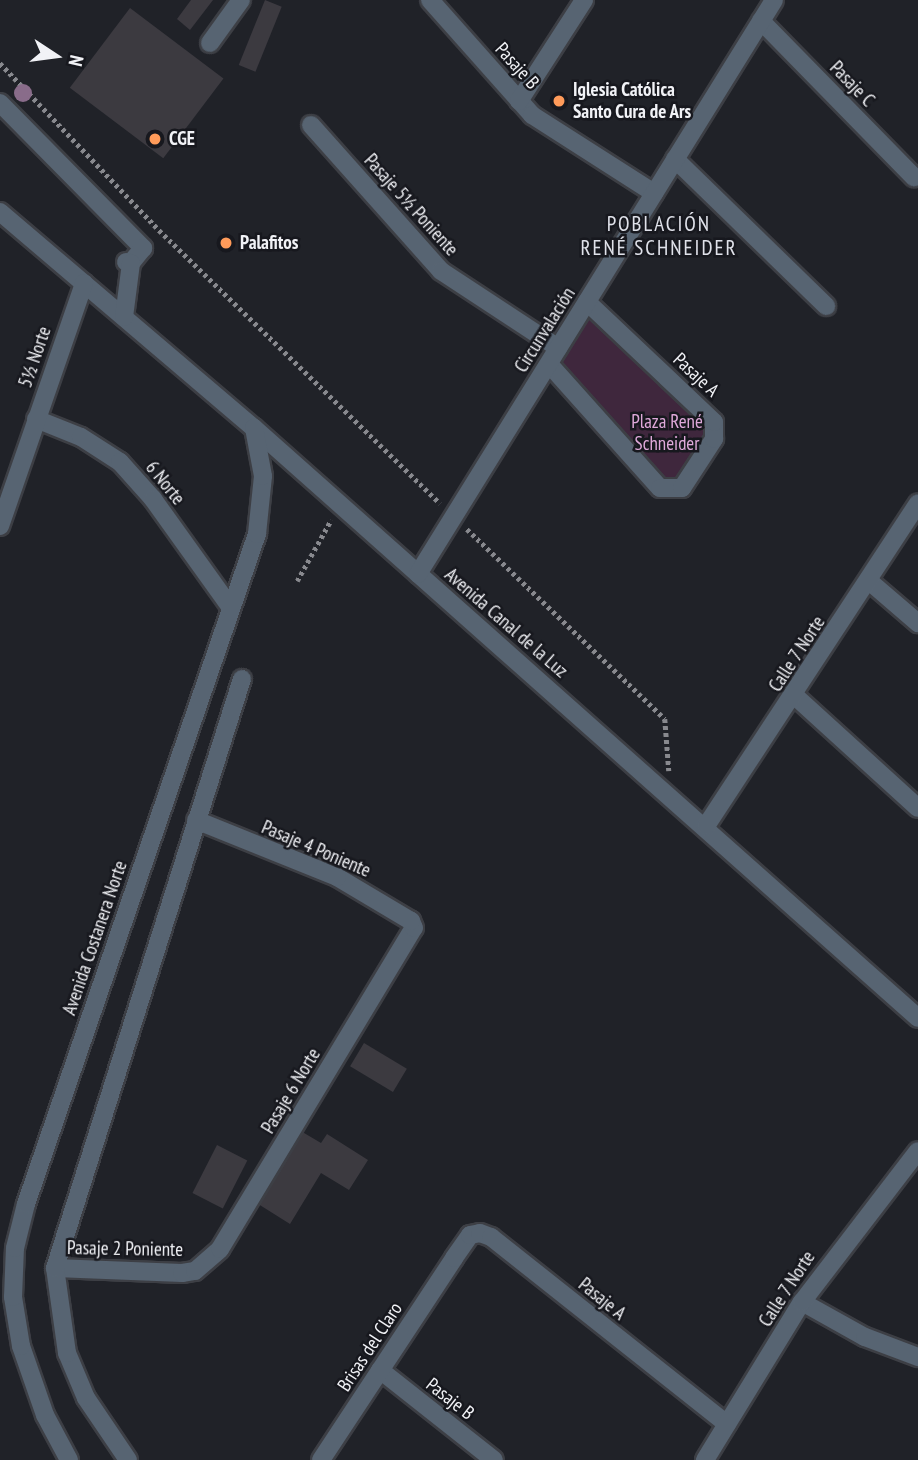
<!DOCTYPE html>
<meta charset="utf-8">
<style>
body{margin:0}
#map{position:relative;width:918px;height:1460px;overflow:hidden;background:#202228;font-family:"PT Sans Narrow",sans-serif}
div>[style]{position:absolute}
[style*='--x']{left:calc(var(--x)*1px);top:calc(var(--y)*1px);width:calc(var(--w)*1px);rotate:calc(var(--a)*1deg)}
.green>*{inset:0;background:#3f273d}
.building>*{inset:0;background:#3c3a40;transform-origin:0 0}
.path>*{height:4.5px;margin-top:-2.25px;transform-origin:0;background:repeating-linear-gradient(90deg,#88898e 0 3.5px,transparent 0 7px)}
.roads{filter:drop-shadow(2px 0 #3d3f45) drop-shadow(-2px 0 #3d3f45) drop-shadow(0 2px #3d3f45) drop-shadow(0 -2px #3d3f45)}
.minor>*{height:18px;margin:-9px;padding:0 9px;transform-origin:9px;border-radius:9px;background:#576472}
.trees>*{width:18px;height:18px;margin:-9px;border-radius:50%;background:#896c8a}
.dots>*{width:19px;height:19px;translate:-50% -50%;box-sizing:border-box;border:4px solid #17181e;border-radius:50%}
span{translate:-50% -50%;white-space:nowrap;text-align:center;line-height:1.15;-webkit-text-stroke:5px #17181e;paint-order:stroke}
.street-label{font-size:19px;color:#f1f2f6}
.poi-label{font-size:19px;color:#f1f2f6;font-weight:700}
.left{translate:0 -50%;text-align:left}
.park-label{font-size:19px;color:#dfa9da}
.neighbourhood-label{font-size:21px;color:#e0e2ea;letter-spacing:2px}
.north{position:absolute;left:21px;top:21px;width:70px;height:70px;-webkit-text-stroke:5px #17181e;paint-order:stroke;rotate:103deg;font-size:19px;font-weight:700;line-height:28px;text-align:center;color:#f1f2f6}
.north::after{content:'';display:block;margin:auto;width:24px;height:32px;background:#f1f2f6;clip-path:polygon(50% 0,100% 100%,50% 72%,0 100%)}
</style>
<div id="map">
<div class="green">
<div style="clip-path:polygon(587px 302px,714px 422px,675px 491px,549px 364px)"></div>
</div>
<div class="building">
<div style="clip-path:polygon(191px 0,213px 0,190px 30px,177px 19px)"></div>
<div style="left:265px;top:0;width:18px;height:70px;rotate:22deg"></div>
<div style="left:130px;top:8px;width:117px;height:100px;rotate:37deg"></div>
<div style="left:364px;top:1043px;width:50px;height:27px;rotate:31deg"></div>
<div style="clip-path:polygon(299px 1130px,321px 1143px,327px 1134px,368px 1160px,349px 1190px,321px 1173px,290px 1224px,255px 1202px)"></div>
<div style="left:217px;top:1145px;width:34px;height:54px;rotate:27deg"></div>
</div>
<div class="path">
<div style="--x:0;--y:63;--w:231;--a:46.4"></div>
<div style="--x:159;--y:230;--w:392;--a:44.2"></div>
<div style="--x:467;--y:529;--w:274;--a:43.8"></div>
<div style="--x:665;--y:719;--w:52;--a:85.6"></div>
<div style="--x:297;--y:581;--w:70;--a:-60.9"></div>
</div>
<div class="roads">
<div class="minor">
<div style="--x:430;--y:0;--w:154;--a:48.4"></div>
<div style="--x:532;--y:115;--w:145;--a:32.6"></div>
<div style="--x:761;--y:21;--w:219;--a:45.6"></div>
<div style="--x:210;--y:43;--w:53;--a:-54.2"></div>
<div style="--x:519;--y:101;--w:120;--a:-57.2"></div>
<div style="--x:0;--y:103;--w:204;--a:45.4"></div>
<div style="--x:143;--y:248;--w:19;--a:129"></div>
<div style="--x:131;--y:263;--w:5;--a:-169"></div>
<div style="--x:311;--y:125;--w:195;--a:48.3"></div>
<div style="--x:441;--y:271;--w:140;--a:33.3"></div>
<div style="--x:675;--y:159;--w:211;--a:44.2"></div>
<div style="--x:0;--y:212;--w:333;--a:40.4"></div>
<div style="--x:254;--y:428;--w:888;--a:41.62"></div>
<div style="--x:124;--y:317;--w:54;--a:-82.6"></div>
<div style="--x:549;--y:364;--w:166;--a:48.2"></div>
<div style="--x:660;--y:488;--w:22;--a:0"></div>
<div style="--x:682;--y:488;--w:59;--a:-56.9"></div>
<div style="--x:714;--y:439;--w:17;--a:-90"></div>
<div style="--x:714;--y:422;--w:175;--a:-136.6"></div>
<div style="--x:36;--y:419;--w:48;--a:21.8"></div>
<div style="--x:81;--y:437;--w:46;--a:32.7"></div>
<div style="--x:120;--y:462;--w:50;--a:48.3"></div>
<div style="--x:153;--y:499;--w:134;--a:54.4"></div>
<div style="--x:0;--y:526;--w:257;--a:-70.9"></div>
<div style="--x:418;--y:574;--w:675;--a:-58.19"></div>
<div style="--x:869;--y:581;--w:65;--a:40.6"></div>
<div style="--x:795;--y:696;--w:166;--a:42.3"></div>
<div style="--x:706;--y:826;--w:386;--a:-56.7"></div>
<div style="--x:55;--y:1268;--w:127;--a:2.3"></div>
<div style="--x:182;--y:1273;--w:13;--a:-9"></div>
<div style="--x:195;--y:1271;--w:33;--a:-41"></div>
<div style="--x:220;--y:1249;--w:375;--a:-58.9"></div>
<div style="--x:414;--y:928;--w:8;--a:-113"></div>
<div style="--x:411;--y:921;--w:86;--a:-149.3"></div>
<div style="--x:337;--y:877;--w:152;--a:-158"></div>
<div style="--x:802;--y:1302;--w:72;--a:29.1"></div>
<div style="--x:865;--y:1337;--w:57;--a:20.7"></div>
<div style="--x:380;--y:1370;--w:145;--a:38.3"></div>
<div style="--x:69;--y:1460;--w:51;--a:-118.1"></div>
<div style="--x:45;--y:1415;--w:73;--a:-109.2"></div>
<div style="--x:21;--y:1346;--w:50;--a:-99.3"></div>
<div style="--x:13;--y:1297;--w:49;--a:-87.7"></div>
<div style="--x:15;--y:1248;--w:45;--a:-76"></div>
<div style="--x:26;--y:1204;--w:709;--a:-70.98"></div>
<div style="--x:257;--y:534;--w:58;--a:-84.1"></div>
<div style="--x:263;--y:476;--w:49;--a:-100.6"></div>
<div style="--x:128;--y:1460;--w:75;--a:-124.1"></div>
<div style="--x:86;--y:1398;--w:49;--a:-112.9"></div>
<div style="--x:67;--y:1353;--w:86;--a:-98"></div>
<div style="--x:55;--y:1268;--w:618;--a:-72.39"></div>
<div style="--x:321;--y:1460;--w:242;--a:-56.6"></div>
<div style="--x:454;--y:1258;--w:28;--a:-55"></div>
<div style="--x:470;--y:1235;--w:10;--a:-11"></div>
<div style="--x:480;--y:1233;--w:12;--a:20"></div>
<div style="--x:491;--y:1237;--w:301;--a:38.4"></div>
<div style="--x:705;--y:1460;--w:185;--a:-58.5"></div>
<div style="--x:802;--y:1302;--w:190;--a:-52.5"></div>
</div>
</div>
<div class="trees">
<div style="left:23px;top:93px"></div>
</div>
<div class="dots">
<div style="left:559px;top:101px;background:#ff9b5a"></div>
<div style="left:155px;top:139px;background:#ff9b5a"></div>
<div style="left:226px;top:243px;background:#ff9b5a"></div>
</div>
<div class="street-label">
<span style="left:517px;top:66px;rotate:48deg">Pasaje B</span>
<span style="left:852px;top:84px;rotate:46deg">Pasaje C</span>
<span style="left:411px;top:205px;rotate:48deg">Pasaje 5½ Poniente</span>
<span style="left:545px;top:330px;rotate:-58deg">Circunvalación</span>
<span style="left:35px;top:357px;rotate:-71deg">5½ Norte</span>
<span style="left:696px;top:375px;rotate:43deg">Pasaje A</span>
<span style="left:165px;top:483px;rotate:51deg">6 Norte</span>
<span style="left:506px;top:623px;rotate:41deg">Avenida Canal de la Luz</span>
<span style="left:797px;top:654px;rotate:-57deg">Calle 7 Norte</span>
<span style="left:316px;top:849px;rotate:23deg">Pasaje 4 Poniente</span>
<span style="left:95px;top:938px;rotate:-71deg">Avenida Costanera Norte</span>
<span style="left:291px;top:1091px;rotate:-59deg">Pasaje 6 Norte</span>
<span style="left:125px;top:1249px;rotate:1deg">Pasaje 2 Poniente</span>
<span style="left:787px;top:1289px;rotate:-57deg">Calle 7 Norte</span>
<span style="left:602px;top:1299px;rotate:39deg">Pasaje A</span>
<span style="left:370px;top:1347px;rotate:-57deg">Brisas del Claro</span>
<span style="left:450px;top:1399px;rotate:38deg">Pasaje B</span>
</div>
<div class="poi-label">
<span class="left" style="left:573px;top:101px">Iglesia Católica<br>Santo Cura de Ars</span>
<span class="left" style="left:169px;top:139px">CGE</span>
<span class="left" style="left:240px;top:243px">Palafitos</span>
</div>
<div class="park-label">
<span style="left:667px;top:433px">Plaza René<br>Schneider</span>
</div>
<div class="neighbourhood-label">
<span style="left:659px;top:236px">POBLACIÓN<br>RENÉ SCHNEIDER</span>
</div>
<div class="north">N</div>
</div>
